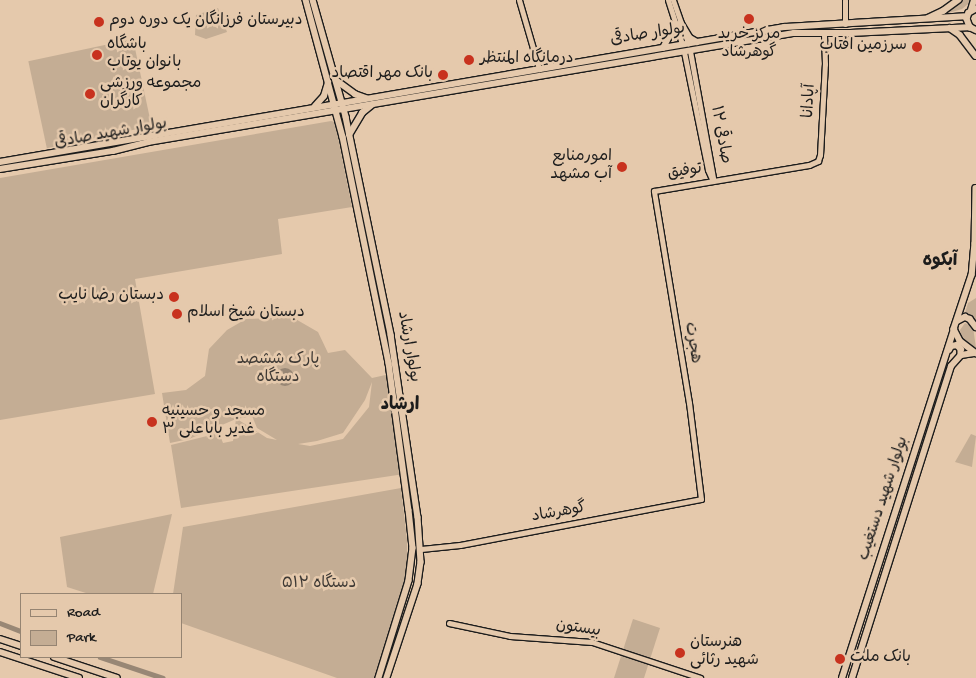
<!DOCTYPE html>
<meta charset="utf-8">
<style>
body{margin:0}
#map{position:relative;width:976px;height:678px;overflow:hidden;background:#e5c9ac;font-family:"Gochi Hand","Playpen Sans Arabic",sans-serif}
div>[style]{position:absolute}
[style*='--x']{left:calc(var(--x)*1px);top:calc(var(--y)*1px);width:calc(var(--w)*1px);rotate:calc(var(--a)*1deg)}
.green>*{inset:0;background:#c4ad94;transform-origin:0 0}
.water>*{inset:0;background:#988775}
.round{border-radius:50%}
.canal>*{height:4.5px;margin:-2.25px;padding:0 2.25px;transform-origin:2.25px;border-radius:2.25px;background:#988775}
.roads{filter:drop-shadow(1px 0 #1c1c1c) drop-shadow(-1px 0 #1c1c1c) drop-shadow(0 1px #1c1c1c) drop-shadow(0 -1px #1c1c1c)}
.tertiary>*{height:5px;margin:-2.5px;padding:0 2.5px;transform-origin:2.5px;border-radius:2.5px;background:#e5c9ac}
.secondary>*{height:5.5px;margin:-2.75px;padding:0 2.75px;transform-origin:2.75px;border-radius:2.75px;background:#e5c9ac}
.primary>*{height:6px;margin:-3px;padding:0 3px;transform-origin:3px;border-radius:3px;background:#e5c9ac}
.dots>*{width:14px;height:14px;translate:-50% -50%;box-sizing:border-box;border:2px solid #e5c9ac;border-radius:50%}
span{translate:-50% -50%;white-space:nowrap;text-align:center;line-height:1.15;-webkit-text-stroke:5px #e5c9ac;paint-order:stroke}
.poi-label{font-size:16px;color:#1c1c1c}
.left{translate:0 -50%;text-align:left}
.right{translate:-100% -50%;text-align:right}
.street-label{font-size:16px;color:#1c1c1c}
.park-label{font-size:16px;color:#3e3934}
.neighbourhood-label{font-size:18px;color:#1c1c1c;font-weight:700}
.legend{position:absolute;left:20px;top:593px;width:162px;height:65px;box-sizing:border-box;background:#e5c9ac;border:1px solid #958472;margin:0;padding:6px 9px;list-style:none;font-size:15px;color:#1c1c1c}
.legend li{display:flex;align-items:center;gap:10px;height:25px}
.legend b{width:25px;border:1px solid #958472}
</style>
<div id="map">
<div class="green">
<div style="clip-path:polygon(961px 0,973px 0,962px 9px,939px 16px)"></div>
<div style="clip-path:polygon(218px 8px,227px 32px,206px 39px,195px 35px,196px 15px)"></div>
<div style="left:133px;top:39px;width:89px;height:107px;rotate:78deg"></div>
<div style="clip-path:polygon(331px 121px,335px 122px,352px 207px,278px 219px,282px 254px,135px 279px,155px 394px,0 420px,0 178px)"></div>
<div style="clip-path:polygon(976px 298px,976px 321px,965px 313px,968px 303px)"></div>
<div style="clip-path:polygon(evenodd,292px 317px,318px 332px,328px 353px,345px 350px,372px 378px,390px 374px,404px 474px,181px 508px,171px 445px,219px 433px,223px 443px,233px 441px,236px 419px,189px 439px,170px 443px,162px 393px,186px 390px,205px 376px,209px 349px,227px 330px,246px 319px,292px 317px,372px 382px,369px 407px,343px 439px,310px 446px,298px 444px,317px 441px,343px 433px,365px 400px,372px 382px,292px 317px,252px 416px,257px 428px,277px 440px,267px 438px,237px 419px,252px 416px)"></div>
<div style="clip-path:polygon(965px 323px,973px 327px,976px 348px,962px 338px,960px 330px)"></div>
<div style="clip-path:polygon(971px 434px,976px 436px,972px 467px,955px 462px)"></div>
<div style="clip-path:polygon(401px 488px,407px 540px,407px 573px,375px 678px,337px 678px,181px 623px,181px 594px,173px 594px,183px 527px)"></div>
<div style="clip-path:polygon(172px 514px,153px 594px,89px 594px,67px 587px,60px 537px)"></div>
<div style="clip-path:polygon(633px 619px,660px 628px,644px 678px,614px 678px)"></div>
</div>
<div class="water">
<div class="round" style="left:276px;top:368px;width:18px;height:18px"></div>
</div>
<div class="canal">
<div style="--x:0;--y:623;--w:22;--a:21"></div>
<div style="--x:100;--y:657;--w:66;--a:18.4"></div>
</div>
<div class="roads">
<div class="tertiary">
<div style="--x:519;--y:0;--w:72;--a:73.8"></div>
<div style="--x:668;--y:0;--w:46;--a:72.3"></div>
<div style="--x:673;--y:0;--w:46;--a:70.8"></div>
<div style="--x:845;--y:0;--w:24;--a:90"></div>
<div style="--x:690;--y:51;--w:129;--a:79.7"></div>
<div style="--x:684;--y:52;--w:120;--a:78.5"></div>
<div style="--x:708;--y:170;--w:12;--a:66"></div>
<div style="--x:421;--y:549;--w:39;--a:-6"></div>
<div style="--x:460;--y:545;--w:245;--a:-10.8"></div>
<div style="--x:701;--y:499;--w:97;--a:-97.1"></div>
<div style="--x:689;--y:403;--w:215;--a:-99.4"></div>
<div style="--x:654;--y:191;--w:157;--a:-9.5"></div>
<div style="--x:809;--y:165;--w:10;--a:-24"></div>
<div style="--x:818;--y:161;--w:6;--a:-72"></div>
<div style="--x:820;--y:155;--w:91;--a:-86.9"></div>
<div style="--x:825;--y:64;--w:32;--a:-92"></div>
<div style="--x:449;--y:623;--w:62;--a:12"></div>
<div style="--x:510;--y:636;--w:82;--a:4.2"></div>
<div style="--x:592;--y:642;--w:114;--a:18.4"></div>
</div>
<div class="secondary">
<div style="--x:306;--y:0;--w:142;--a:74.9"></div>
<div style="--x:343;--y:137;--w:231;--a:78.5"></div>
<div style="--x:389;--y:363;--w:148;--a:82.3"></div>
<div style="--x:409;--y:510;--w:38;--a:84"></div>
<div style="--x:413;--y:548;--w:33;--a:97"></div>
<div style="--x:409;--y:581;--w:102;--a:107.2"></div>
<div style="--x:313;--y:0;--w:122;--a:74.2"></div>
<div style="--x:346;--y:117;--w:223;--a:78.3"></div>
<div style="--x:391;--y:335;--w:184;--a:81.6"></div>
<div style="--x:418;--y:517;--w:45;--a:86.2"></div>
<div style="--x:421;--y:562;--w:22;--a:98"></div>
<div style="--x:418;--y:584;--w:99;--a:108.3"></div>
<div style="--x:976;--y:9;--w:8;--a:150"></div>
<div style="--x:969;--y:13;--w:6;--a:108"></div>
<div style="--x:967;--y:19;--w:9;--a:69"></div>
<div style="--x:970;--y:27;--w:7;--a:27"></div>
<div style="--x:971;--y:10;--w:10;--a:-73"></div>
<div style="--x:928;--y:18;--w:17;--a:-25"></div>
<div style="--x:943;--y:11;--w:19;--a:-36"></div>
<div style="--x:681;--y:23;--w:17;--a:59"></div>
<div style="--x:690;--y:38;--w:8;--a:30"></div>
<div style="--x:950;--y:28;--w:12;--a:35"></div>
<div style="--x:960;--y:35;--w:26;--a:53"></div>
<div style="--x:663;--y:48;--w:27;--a:-62"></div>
<div style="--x:336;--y:80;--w:24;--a:36"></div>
<div style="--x:355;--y:94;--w:12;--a:20"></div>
<div style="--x:315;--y:106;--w:13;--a:-48"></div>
<div style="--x:324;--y:96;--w:14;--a:-73"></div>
<div style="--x:349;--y:135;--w:26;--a:-59"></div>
<div style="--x:362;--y:113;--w:13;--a:-39"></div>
<div style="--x:0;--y:162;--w:796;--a:-9.77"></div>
<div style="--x:784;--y:27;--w:183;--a:-3.4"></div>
<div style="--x:0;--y:169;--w:114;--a:-9.1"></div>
<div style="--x:113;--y:151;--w:36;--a:-14"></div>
<div style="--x:148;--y:142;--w:655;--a:-9.58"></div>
<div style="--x:794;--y:33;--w:54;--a:0"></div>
<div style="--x:848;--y:33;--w:122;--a:-2.8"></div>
<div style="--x:976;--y:188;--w:55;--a:91"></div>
<div style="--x:975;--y:243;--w:32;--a:95"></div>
<div style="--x:972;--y:275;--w:57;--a:108.4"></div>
<div style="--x:954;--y:329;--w:13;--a:63"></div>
<div style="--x:960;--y:341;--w:20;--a:37"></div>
<div style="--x:957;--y:321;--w:9;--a:-27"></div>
<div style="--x:965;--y:317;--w:5;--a:22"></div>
<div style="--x:970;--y:319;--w:10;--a:53"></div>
<div style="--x:949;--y:350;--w:4;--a:-63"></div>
<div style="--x:951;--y:346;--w:6;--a:-9"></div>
<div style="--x:957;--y:345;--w:6;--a:45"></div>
<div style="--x:961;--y:349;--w:6;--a:90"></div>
</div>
<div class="primary">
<div style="--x:0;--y:639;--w:22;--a:18"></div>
<div style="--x:0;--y:652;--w:83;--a:18.2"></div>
<div style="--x:54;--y:657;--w:66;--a:18.4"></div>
<div style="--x:842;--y:678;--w:367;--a:-72.2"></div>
<div style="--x:852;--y:678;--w:327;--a:-72.4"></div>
<div style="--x:951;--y:366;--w:15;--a:-48"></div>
<div style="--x:961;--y:355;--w:13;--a:-9"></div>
</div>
</div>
<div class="dots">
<div style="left:749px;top:19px;background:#c8321e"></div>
<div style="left:99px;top:22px;background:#c8321e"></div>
<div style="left:917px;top:47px;background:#c8321e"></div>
<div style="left:97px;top:55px;background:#c8321e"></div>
<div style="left:469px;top:60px;background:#c8321e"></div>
<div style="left:443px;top:75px;background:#c8321e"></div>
<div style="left:90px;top:94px;background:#c8321e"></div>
<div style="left:622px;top:167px;background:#c8321e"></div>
<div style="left:174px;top:297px;background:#c8321e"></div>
<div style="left:177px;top:314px;background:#c8321e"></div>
<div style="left:152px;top:422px;background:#c8321e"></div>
<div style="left:680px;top:653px;background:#c8321e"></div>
<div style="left:840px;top:659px;background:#c8321e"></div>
</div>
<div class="poi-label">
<span class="left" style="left:109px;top:22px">دبیرستان فرزانگان یک دوره دوم</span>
<span style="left:749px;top:45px">مرکز خرید<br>گوهرشاد</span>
<span class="left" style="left:107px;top:55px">باشگاه<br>بانوان یوتاب</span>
<span class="right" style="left:907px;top:47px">سرزمین افتاب</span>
<span class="left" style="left:480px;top:60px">درمانگاه المنتظر</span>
<span class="right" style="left:433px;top:75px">بانک مهر اقتصاد</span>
<span class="left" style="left:100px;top:94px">مجموعه ورزشی<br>کارگران</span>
<span class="right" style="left:612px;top:167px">امورمنابع<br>آب مشهد</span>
<span class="right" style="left:164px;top:297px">دبستان رضا نایب</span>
<span class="left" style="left:187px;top:314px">دبستان شیخ اسلام</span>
<span class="left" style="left:162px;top:422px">مسجد و حسینیه<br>غدیر باباعلی ۳</span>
<span class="left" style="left:690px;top:653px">هنرستان<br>شهید رثائی</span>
<span class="left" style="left:850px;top:659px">بانک ملت</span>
</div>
<div class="street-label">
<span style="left:648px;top:36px;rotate:-9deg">بولوار صادقی</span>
<span style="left:811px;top:101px;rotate:-87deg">آپادانا</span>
<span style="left:111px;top:135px;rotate:-10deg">بولوار شهید صادقی</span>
<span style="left:719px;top:135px;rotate:80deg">صادقی ۱۲</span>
<span style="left:685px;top:173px;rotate:-9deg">توفیق</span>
<span style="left:691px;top:343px;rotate:81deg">هجرت</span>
<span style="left:407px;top:347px;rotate:80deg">بولوار ارشاد</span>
<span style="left:885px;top:499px;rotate:-72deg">بولوار شهید دستغیب</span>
<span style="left:559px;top:514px;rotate:-10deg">گوهرشاد</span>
<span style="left:578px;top:630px;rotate:9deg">بیستون</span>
</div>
<div class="park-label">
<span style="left:278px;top:370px">پارک‌ ششصد<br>دستگاه</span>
<span style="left:319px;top:585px">۵۱۲ دستگاه</span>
</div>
<div class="neighbourhood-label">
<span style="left:940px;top:262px">آبکوه</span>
<span style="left:400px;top:406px">ارشاد</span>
</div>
<ul class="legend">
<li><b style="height:6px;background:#e5c9ac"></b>Road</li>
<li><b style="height:14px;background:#c4ad94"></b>Park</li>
</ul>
</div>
